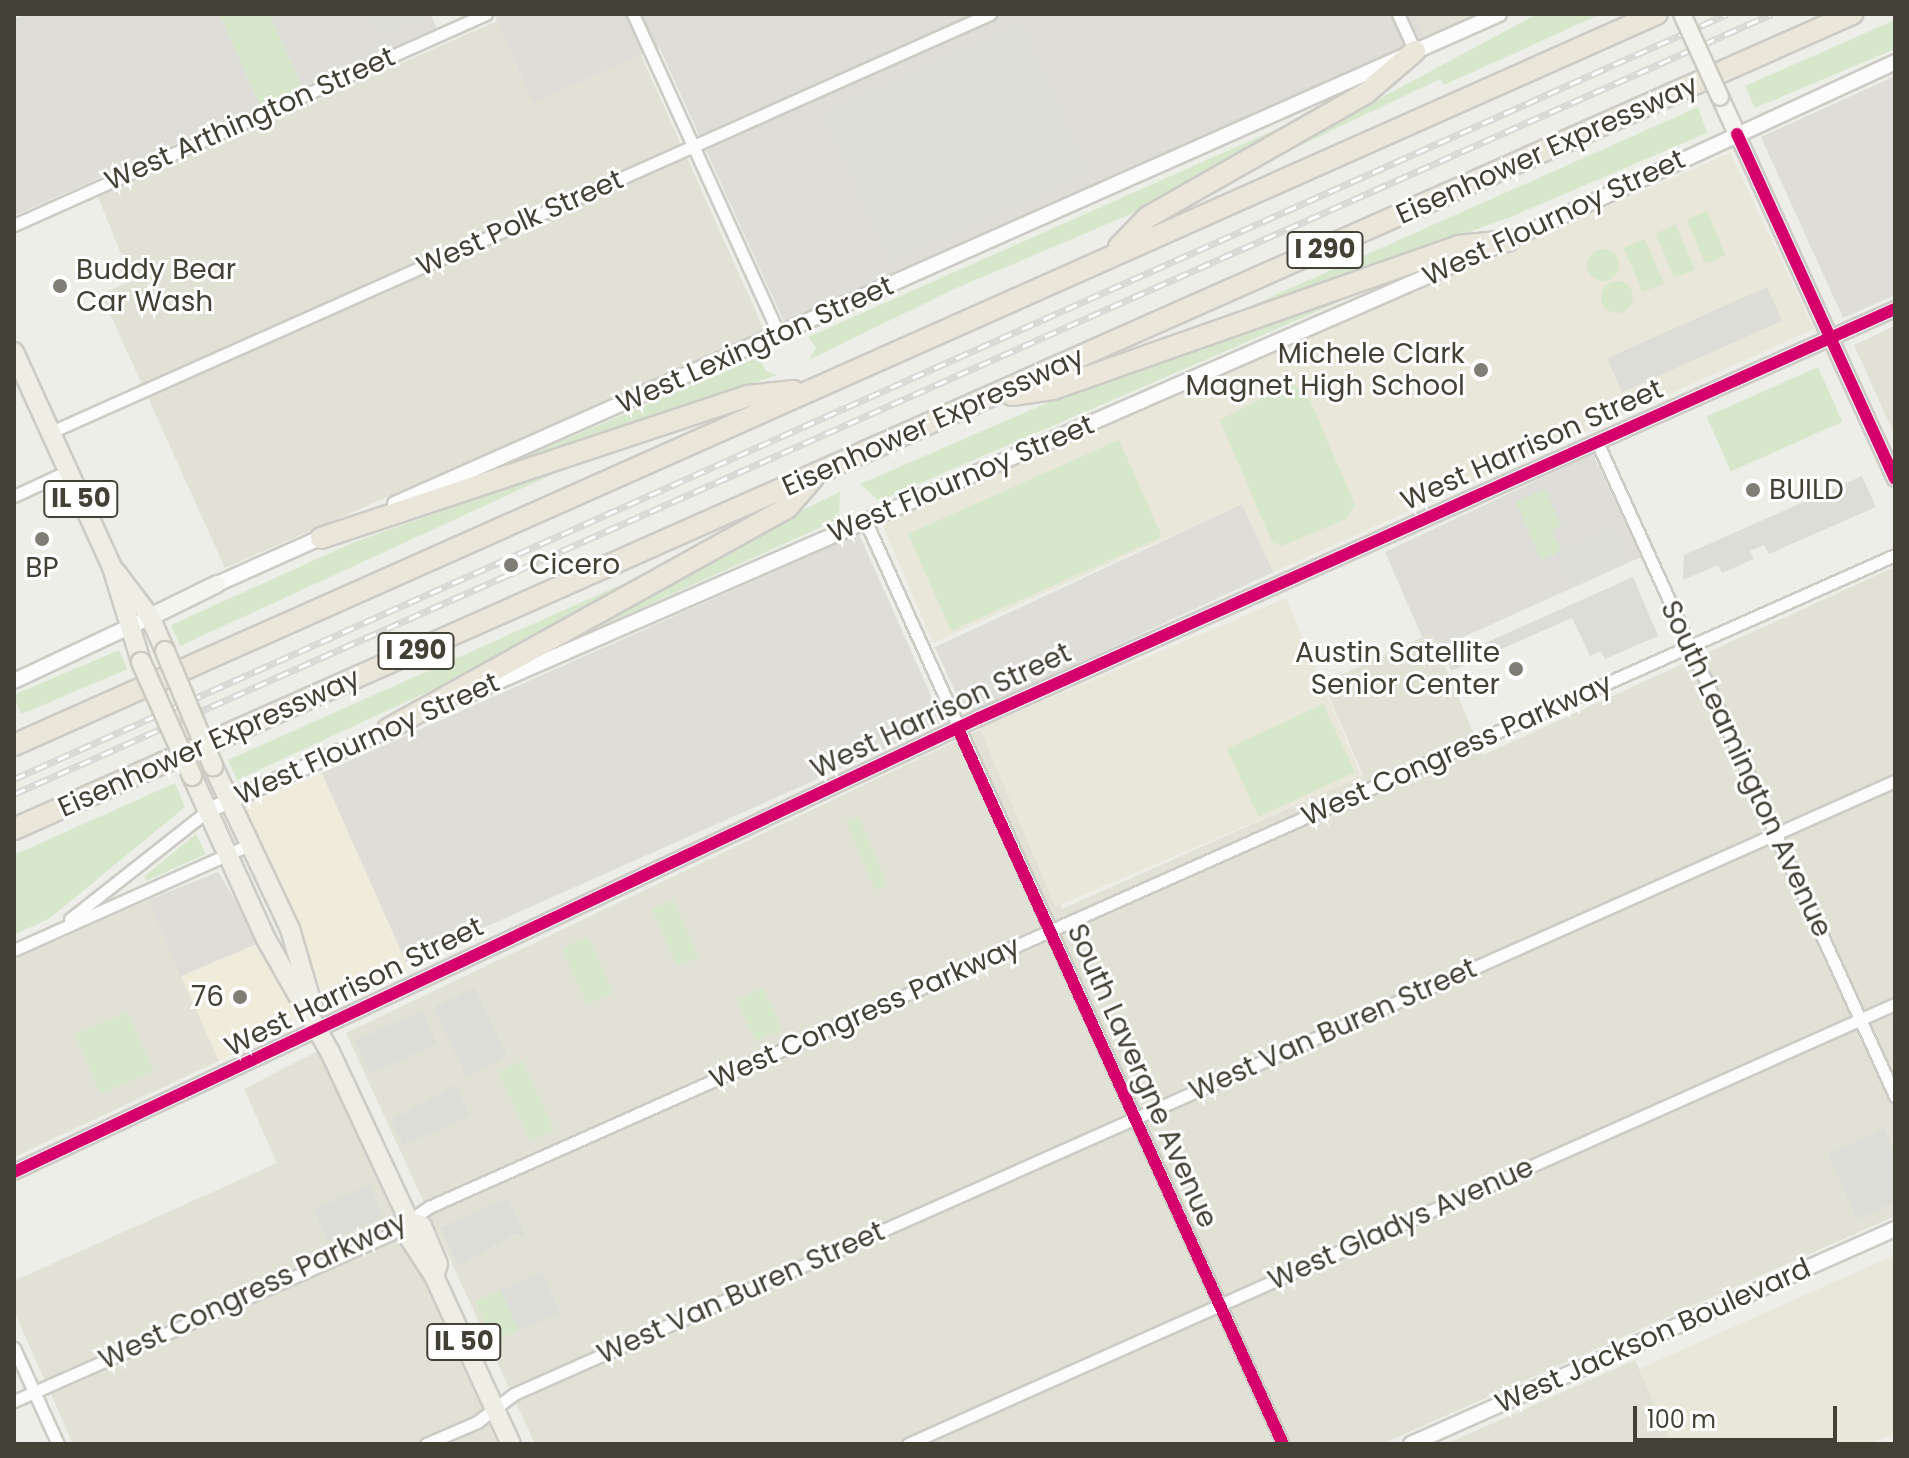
<!DOCTYPE html>
<style>
body{margin:0}
#map{position:relative;width:1909px;height:1458px;overflow:hidden;background:#eeeee9;font-family:Poppins,sans-serif}
div>[style]{position:absolute}
[style*='--x']{left:calc(var(--x)*1px);top:calc(var(--y)*1px);width:calc(var(--w)*1px);rotate:calc(var(--a)*1deg)}
.residential>*{inset:0;background:#e1e1d6}
.commercial>*{inset:0;background:#f0ecdc;transform-origin:0 0}
.industrial>*{inset:0;background:#deddd7;transform-origin:0 0}
.education>*{inset:0;background:#e8e7d9;transform-origin:0 0}
.green>*{inset:0;background:#d6e7cb;transform-origin:0 0}
.round{border-radius:50%}
.parking>*{inset:0;background:#ddddd8;transform-origin:0 0}
.roads{filter:drop-shadow(2px 0 #cccbc6) drop-shadow(-2px 0 #cccbc6) drop-shadow(0 2px #cccbc6) drop-shadow(0 -2px #cccbc6)}
.minor>*{height:11px;margin:-5.5px;padding:0 5.5px;transform-origin:5.5px;border-radius:5.5px;background:#fcfcfc}
.tertiary>*{height:14px;margin:-7px;padding:0 7px;transform-origin:7px;border-radius:7px;background:#fcfcfc}
.secondary>*{height:16px;margin:-8px;padding:0 8px;transform-origin:8px;border-radius:8px;background:#f5f5ef}
.primary>*{height:18px;margin:-9px;padding:0 9px;transform-origin:9px;border-radius:9px;background:#efeee4}
.motorway>*{height:20px;margin:-10px;padding:0 10px;transform-origin:10px;border-radius:10px;background:#eae7da}
.rail>*{height:7px;margin-top:-3.5px;transform-origin:0;background:repeating-linear-gradient(90deg,#fff 0 12px,#d8d8d7 0 24px);box-sizing:border-box;border-block:2px solid #d8d8d7}
.bridges{filter:drop-shadow(2px 0 #cccbc0) drop-shadow(-2px 0 #cccbc0) drop-shadow(0 2px #cccbc0) drop-shadow(0 -2px #cccbc0)}
.secondary-bridge>*{height:16px;margin:-8px;padding:0 8px;transform-origin:8px;border-radius:8px;background:#f5f5ef}
.primary-bridge>*{height:18px;margin:-9px;padding:0 9px;transform-origin:9px;border-radius:9px;background:#efeee4}
.cycleway>*{height:12px;margin:-6px;padding:0 6px;transform-origin:6px;border-radius:6px;background:#d6006c}
.dots>*{width:22px;height:22px;translate:-50% -50%;box-sizing:border-box;border:4px solid #fff;border-radius:50%}
span{translate:-50% -50%;white-space:nowrap;text-align:center;line-height:1.15;-webkit-text-stroke:6px #fff;paint-order:stroke}
.shield-label span{padding:2px 6px;background:#fff;border:2px solid;border-radius:6px;-webkit-text-stroke-width:0}
.shield-label{font-size:26px;color:#434036;font-weight:700}
.street-label{font-size:28px;color:#434036}
.poi-label{font-size:28px;color:#434036}
.left{translate:0 -50%;text-align:left}
.right{translate:-100% -50%;text-align:right}
.frame{position:absolute;inset:0;border:16px solid #434036;pointer-events:none}
.scale{position:absolute;left:1633px;top:1406px;width:204px;height:36px;box-sizing:border-box;border:4px solid #434036;border-top:0;padding-left:10px;font-size:24px;line-height:28px;white-space:nowrap;color:#434036;-webkit-text-stroke:6px #fff;paint-order:stroke}
</style>
<div id="map">
<div class="residential">
<div style="clip-path:polygon(1415px 14px,1477px 14px,1425px 37px)"></div>
<div style="clip-path:polygon(497px 21px,533px 103px,641px 55px,765px 332px,225px 568px,101px 294px,132px 281px,98px 197px)"></div>
<div style="clip-path:polygon(1895px 326px,1895px 436px,1854px 345px)"></div>
<div style="clip-path:polygon(1895px 567px,1895px 1216px,1382px 1444px,535px 1444px,346px 1033px,981px 729px,1062px 909px,1363px 775px,1323px 683px,1431px 633px,1483px 755px)"></div>
<div style="clip-path:polygon(148px 900px,219px 1061px,14px 1157px,14px 960px)"></div>
<div style="clip-path:polygon(318px 1051px,498px 1444px,73px 1444px,14px 1311px,14px 1281px,277px 1163px,244px 1089px)"></div>
<div style="clip-path:polygon(1635px 1360px,1673px 1444px,1446px 1444px)"></div>
</div>
<div class="commercial">
<div style="left:322px;top:773px;width:215px;height:88px;rotate:66deg"></div>
<div style="clip-path:polygon(261px 942px,297px 1016px,219px 1061px,181px 976px)"></div>
</div>
<div class="industrial">
<div style="clip-path:polygon(29px 14px,220px 14px,260px 106px,14px 216px,14px 19px)"></div>
<div style="clip-path:polygon(269px 14px,431px 14px,437px 28px,302px 87px)"></div>
<div style="clip-path:polygon(494px 14px,1415px 14px,1425px 37px,784px 322px,659px 47px,533px 103px)"></div>
<div style="clip-path:polygon(1895px 76px,1895px 295px,1843px 318px,1761px 137px)"></div>
<div style="clip-path:polygon(1593px 454px,1641px 557px,1439px 648px,1431px 633px,1422px 637px,1385px 552px)"></div>
<div style="left:1242px;top:504px;width:75px;height:339px;rotate:65deg"></div>
<div style="left:859px;top:534px;width:207px;height:588px;rotate:66deg"></div>
<div style="clip-path:polygon(218px 872px,261px 942px,181px 976px,148px 900px)"></div>
</div>
<div class="education">
<div style="clip-path:polygon(1730px 153px,1814px 329px,1273px 572px,1242px 504px,933px 643px,882px 523px)"></div>
<div style="left:1286px;top:598px;width:194px;height:333px;rotate:67deg"></div>
<div style="clip-path:polygon(1895px 1255px,1895px 1433px,1870px 1444px,1673px 1444px,1639px 1369px)"></div>
</div>
<div class="green">
<div style="clip-path:polygon(220px 14px,269px 14px,302px 87px,260px 106px)"></div>
<div style="clip-path:polygon(1537px 14px,1601px 14px,1444px 85px,1440px 79px,1232px 178px)"></div>
<div style="clip-path:polygon(1895px 20px,1895px 49px,1755px 108px,1745px 86px)"></div>
<div style="clip-path:polygon(1698px 107px,1707px 133px,1513px 216px,1248px 313px,1246px 308px)"></div>
<div style="clip-path:polygon(1317px 111px,1157px 203px,954px 289px,809px 360px,816px 348px,808px 337px)"></div>
<div style="left:1707px;top:211px;width:48px;height:22px;rotate:67deg"></div>
<div style="left:1676px;top:225px;width:48px;height:22px;rotate:67deg"></div>
<div style="left:1645px;top:239px;width:48px;height:23px;rotate:67deg"></div>
<div class="round" style="left:1587px;top:249px;width:32px;height:32px"></div>
<div style="clip-path:polygon(1413px 270px,879px 501px,860px 484px,1100px 380px)"></div>
<div class="round" style="left:1601px;top:281px;width:32px;height:32px"></div>
<div style="clip-path:polygon(759px 357px,766px 371px,777px 375px,450px 488px)"></div>
<div style="left:1818px;top:367px;width:60px;height:122px;rotate:66deg"></div>
<div style="clip-path:polygon(1289px 384px,1306px 391px,1355px 505px,1346px 519px,1282px 546px,1272px 542px,1220px 420px)"></div>
<div style="left:1119px;top:440px;width:106px;height:231px;rotate:66deg"></div>
<div style="clip-path:polygon(584px 460px,180px 646px,171px 625px,352px 543px)"></div>
<div style="clip-path:polygon(1545px 489px,1561px 526px,1551px 530px,1561px 551px,1541px 560px,1516px 502px)"></div>
<div style="clip-path:polygon(840px 492px,839px 519px,539px 654px,790px 516px)"></div>
<div style="clip-path:polygon(627px 582px,490px 663px,237px 780px,228px 760px)"></div>
<div style="left:119px;top:650px;width:21px;height:115px;rotate:67deg"></div>
<div style="left:1323px;top:704px;width:75px;height:106px;rotate:65deg"></div>
<div style="clip-path:polygon(175px 783px,185px 807px,50px 918px,14px 935px,14px 855px)"></div>
<div style="left:858px;top:816px;width:75px;height:13px;rotate:67deg"></div>
<div style="clip-path:polygon(196px 834px,206px 854px,146px 881px,145px 876px)"></div>
<div style="left:673px;top:900px;width:62px;height:23px;rotate:66deg"></div>
<div style="left:588px;top:937px;width:61px;height:28px;rotate:66deg"></div>
<div style="left:763px;top:988px;width:45px;height:29px;rotate:65deg"></div>
<div style="left:127px;top:1012px;width:64px;height:57px;rotate:66deg"></div>
<div style="left:522px;top:1061px;width:76px;height:26px;rotate:65deg"></div>
<div style="left:501px;top:1290px;width:44px;height:28px;rotate:66deg"></div>
</div>
<div class="parking">
<div style="clip-path:polygon(372px 14px,429px 14px,381px 34px)"></div>
<div style="left:1021px;top:26px;width:160px;height:214px;rotate:66deg"></div>
<div style="left:1767px;top:287px;width:37px;height:175px;rotate:66deg"></div>
<div style="clip-path:polygon(1862px 476px,1876px 507px,1769px 554px,1764px 545px,1750px 551px,1754px 559px,1722px 573px,1718px 565px,1683px 580px,1684px 555px)"></div>
<div style="left:1612px;top:529px;width:34px;height:61px;rotate:66deg"></div>
<div style="clip-path:polygon(1633px 577px,1658px 636px,1605px 659px,1601px 651px,1590px 656px,1572px 618px,1451px 671px,1447px 660px)"></div>
<div style="left:474px;top:988px;width:76px;height:45px;rotate:64deg"></div>
<div style="left:422px;top:1011px;width:36px;height:73px;rotate:66deg"></div>
<div style="clip-path:polygon(456px 1085px,470px 1116px,403px 1145px,391px 1120px)"></div>
<div style="clip-path:polygon(1884px 1129px,1895px 1154px,1895px 1202px,1857px 1219px,1828px 1154px)"></div>
<div style="left:369px;top:1185px;width:35px;height:60px;rotate:66deg"></div>
<div style="clip-path:polygon(508px 1198px,526px 1237px,516px 1233px,458px 1266px,441px 1228px)"></div>
<div style="left:542px;top:1272px;width:44px;height:45px;rotate:66deg"></div>
</div>
<div class="roads">
<div class="minor">
<div style="--x:633;--y:14;--w:352;--a:65.5"></div>
<div style="--x:1398;--y:14;--w:41;--a:65.3"></div>
<div style="--x:14;--y:225;--w:517;--a:-24.09"></div>
<div style="--x:51;--y:432;--w:1028;--a:-24"></div>
<div style="--x:1597;--y:442;--w:719;--a:65.5"></div>
<div style="--x:14;--y:496;--w:60;--a:-24.8"></div>
<div style="--x:865;--y:520;--w:1014;--a:65.66"></div>
<div style="--x:70;--y:919;--w:174;--a:-38.2"></div>
<div style="--x:14;--y:950;--w:257;--a:-24.1"></div>
<div style="--x:14;--y:1348;--w:106;--a:65.4"></div>
<div style="--x:14;--y:1401;--w:411;--a:-23.9"></div>
<div style="--x:390;--y:1234;--w:47;--a:-34.7"></div>
<div style="--x:429;--y:1207;--w:1604;--a:-23.98"></div>
<div style="--x:426;--y:1444;--w:56;--a:-23.3"></div>
<div style="--x:477;--y:1422;--w:46;--a:-37.1"></div>
<div style="--x:514;--y:1394;--w:1511;--a:-23.94"></div>
<div style="--x:908;--y:1444;--w:1081;--a:-24.03"></div>
</div>
<div class="tertiary">
<div style="--x:1737;--y:134;--w:379;--a:65.4"></div>
<div style="--x:395;--y:504;--w:1208;--a:-23.93"></div>
<div style="--x:217;--y:584;--w:123;--a:-24.1"></div>
<div style="--x:14;--y:681;--w:150;--a:-25.2"></div>
<div style="--x:467;--y:695;--w:1136;--a:-23.56"></div>
<div style="--x:1508;--y:241;--w:426;--a:-24.8"></div>
<div style="--x:207;--y:811;--w:208;--a:-24.1"></div>
<div style="--x:14;--y:1172;--w:1066;--a:-25.2"></div>
<div style="--x:979;--y:718;--w:1003;--a:-24.06"></div>
<div style="--x:1411;--y:1444;--w:530;--a:-23.95"></div>
</div>
<div class="secondary">
<div style="--x:1720;--y:97;--w:41;--a:65.3"></div>
<div style="--x:150;--y:617;--w:75;--a:-26.2"></div>
</div>
<div class="primary">
<div style="--x:14;--y:352;--w:236;--a:65.5"></div>
<div style="--x:112;--y:567;--w:99;--a:73"></div>
<div style="--x:116;--y:572;--w:56;--a:52.9"></div>
<div style="--x:150;--y:617;--w:37;--a:66"></div>
<div style="--x:213;--y:766;--w:180;--a:64.7"></div>
<div style="--x:290;--y:929;--w:81;--a:73.6"></div>
<div style="--x:192;--y:776;--w:179;--a:65.6"></div>
<div style="--x:266;--y:939;--w:130;--a:60.5"></div>
<div style="--x:330;--y:1052;--w:187;--a:64.9"></div>
<div style="--x:409;--y:1221;--w:12;--a:104"></div>
<div style="--x:406;--y:1233;--w:51;--a:56.9"></div>
<div style="--x:434;--y:1276;--w:185;--a:65.4"></div>
<div style="--x:409;--y:1221;--w:14;--a:21"></div>
<div style="--x:422;--y:1226;--w:41;--a:67.2"></div>
<div style="--x:438;--y:1264;--w:13;--a:108"></div>
</div>
<div class="motorway">
<div style="--x:1119;--y:247;--w:42;--a:-46"></div>
<div style="--x:1148;--y:217;--w:251;--a:-29.6"></div>
<div style="--x:1366;--y:93;--w:65;--a:-40.6"></div>
<div style="--x:1012;--y:395;--w:41;--a:-8.3"></div>
<div style="--x:1053;--y:389;--w:430;--a:-19.4"></div>
<div style="--x:1458;--y:246;--w:50;--a:-5.7"></div>
<div style="--x:321;--y:538;--w:449;--a:-18.4"></div>
<div style="--x:747;--y:396;--w:47;--a:-6.1"></div>
<div style="--x:388;--y:729;--w:456;--a:-29"></div>
<div style="--x:787;--y:508;--w:40;--a:-49"></div>
<div style="--x:14;--y:745;--w:1798;--a:-23.99"></div>
<div style="--x:14;--y:829;--w:2011;--a:-23.91"></div>
</div>
</div>
<div class="rail">
<div style="--x:14;--y:779;--w:1876;--a:-24.06"></div>
<div style="--x:14;--y:794;--w:1923;--a:-23.93"></div>
</div>
<div class="bridges">
<div class="secondary-bridge">
<div style="--x:1682;--y:14;--w:91;--a:65.4"></div>
</div>
<div class="primary-bridge">
<div style="--x:165;--y:651;--w:125;--a:67.3"></div>
<div style="--x:141;--y:662;--w:125;--a:65.9"></div>
</div>
</div>
<div class="cycleway">
<div style="--x:1737;--y:134;--w:379;--a:65.4"></div>
<div style="--x:958;--y:729;--w:785;--a:65.56"></div>
<div style="--x:14;--y:1172;--w:1066;--a:-25.2"></div>
<div style="--x:979;--y:718;--w:1003;--a:-24.06"></div>
</div>
<div class="dots">
<div style="left:60px;top:286px;background:#7f7d75"></div>
<div style="left:1481px;top:370px;background:#7f7d75"></div>
<div style="left:1753px;top:490px;background:#7f7d75"></div>
<div style="left:42px;top:539px;background:#7f7d75"></div>
<div style="left:511px;top:565px;background:#7f7d75"></div>
<div style="left:1516px;top:669px;background:#7f7d75"></div>
<div style="left:240px;top:997px;background:#7f7d75"></div>
</div>
<div class="shield-label">
<span style="left:1325px;top:250px">I 290</span>
<span style="left:81px;top:499px">IL 50</span>
<span style="left:416px;top:651px">I 290</span>
<span style="left:464px;top:1342px">IL 50</span>
</div>
<div class="street-label">
<span style="left:250px;top:119px;rotate:-24deg">West Arthington Street</span>
<span style="left:1547px;top:150px;rotate:-24deg">Eisenhower Expressway</span>
<span style="left:1554px;top:218px;rotate:-25deg">West Flournoy Street</span>
<span style="left:520px;top:223px;rotate:-24deg">West Polk Street</span>
<span style="left:755px;top:345px;rotate:-24deg">West Lexington Street</span>
<span style="left:933px;top:422px;rotate:-24deg">Eisenhower Expressway</span>
<span style="left:1532px;top:445px;rotate:-24deg">West Harrison Street</span>
<span style="left:961px;top:479px;rotate:-23deg">West Flournoy Street</span>
<span style="left:941px;top:711px;rotate:-25deg">West Harrison Street</span>
<span style="left:367px;top:739px;rotate:-24deg">West Flournoy Street</span>
<span style="left:209px;top:743px;rotate:-24deg">Eisenhower Expressway</span>
<span style="left:1457px;top:750px;rotate:-24deg">West Congress Parkway</span>
<span style="left:1746px;top:769px;rotate:65deg">South Leamington Avenue</span>
<span style="left:354px;top:987px;rotate:-26deg">West Harrison Street</span>
<span style="left:865px;top:1013px;rotate:-24deg">West Congress Parkway</span>
<span style="left:1333px;top:1030px;rotate:-24deg">West Van Buren Street</span>
<span style="left:1142px;top:1076px;rotate:66deg">South Lavergne Avenue</span>
<span style="left:1401px;top:1224px;rotate:-24deg">West Gladys Avenue</span>
<span style="left:253px;top:1291px;rotate:-25deg">West Congress Parkway</span>
<span style="left:741px;top:1293px;rotate:-24deg">West Van Buren Street</span>
<span style="left:1653px;top:1336px;rotate:-24deg">West Jackson Boulevard</span>
</div>
<div class="poi-label">
<span class="left" style="left:76px;top:286px">Buddy Bear<br>Car Wash</span>
<span class="right" style="left:1465px;top:370px">Michele Clark<br>Magnet High School</span>
<span class="left" style="left:1769px;top:490px">BUILD</span>
<span class="left" style="left:529px;top:565px">Cicero</span>
<span style="left:42px;top:568px">BP</span>
<span class="right" style="left:1500px;top:669px">Austin Satellite<br>Senior Center</span>
<span class="right" style="left:224px;top:997px">76</span>
</div>
<div class="frame"></div>
<div class="scale">100 m</div>
</div>
